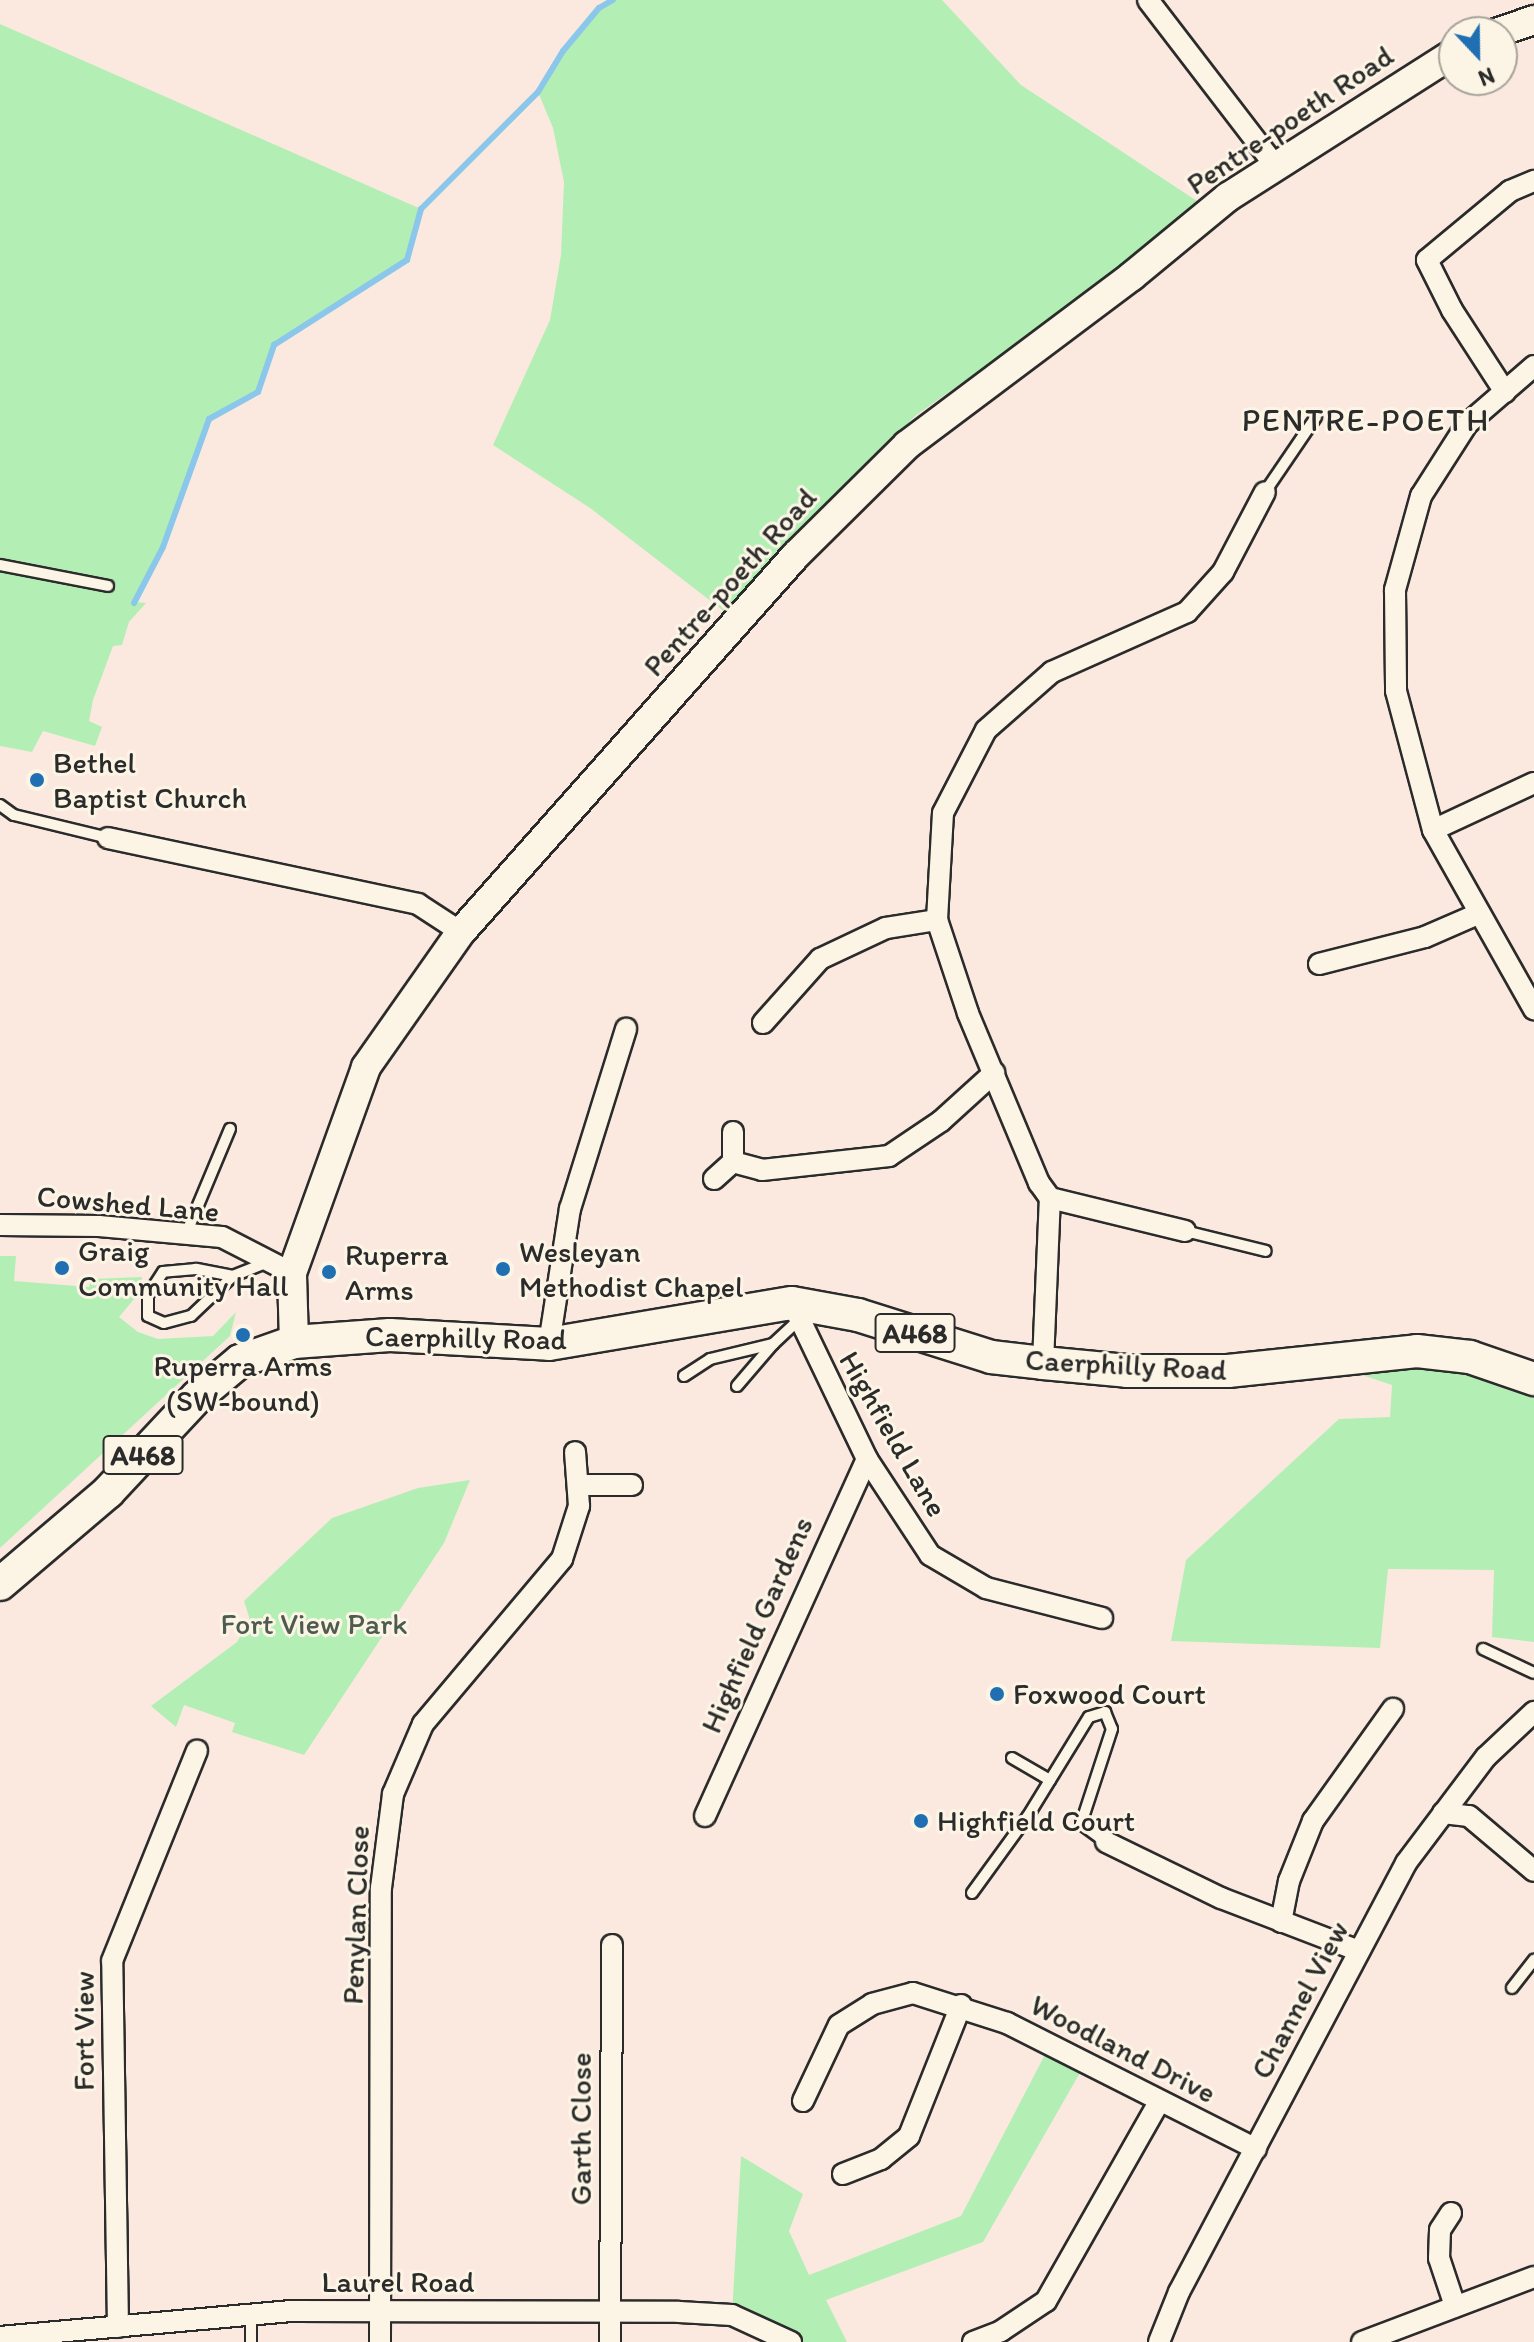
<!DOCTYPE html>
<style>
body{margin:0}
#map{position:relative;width:1534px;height:2342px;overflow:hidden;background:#fbe9e0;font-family:Itim,sans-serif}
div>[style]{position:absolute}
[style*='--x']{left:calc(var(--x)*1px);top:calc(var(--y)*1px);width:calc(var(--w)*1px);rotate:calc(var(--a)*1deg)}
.green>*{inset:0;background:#b3efb5}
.stream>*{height:6px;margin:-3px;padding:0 3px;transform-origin:3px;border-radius:3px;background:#8bc7eb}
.roads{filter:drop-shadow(2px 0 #2b2b2b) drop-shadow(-2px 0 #2b2b2b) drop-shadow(0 2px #2b2b2b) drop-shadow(0 -2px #2b2b2b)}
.lane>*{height:10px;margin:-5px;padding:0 5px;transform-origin:5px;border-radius:5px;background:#fcf5e5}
.street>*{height:20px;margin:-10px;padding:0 10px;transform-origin:10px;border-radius:10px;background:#fcf5e5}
.secondary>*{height:28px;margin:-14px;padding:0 14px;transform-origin:14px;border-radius:14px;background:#fcf5e5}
.primary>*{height:32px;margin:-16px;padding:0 16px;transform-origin:16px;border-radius:16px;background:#fcf5e5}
.dots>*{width:22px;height:22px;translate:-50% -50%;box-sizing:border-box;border:4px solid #fcf5e5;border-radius:50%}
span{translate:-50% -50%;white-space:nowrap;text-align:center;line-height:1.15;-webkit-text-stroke:6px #fcf5e5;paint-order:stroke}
.shield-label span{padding:2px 6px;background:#fcf5e5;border:2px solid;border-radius:6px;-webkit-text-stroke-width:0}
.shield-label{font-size:28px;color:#2b2b2b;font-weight:700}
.street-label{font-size:30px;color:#2b2b2b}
.poi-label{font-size:30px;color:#2b2b2b}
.left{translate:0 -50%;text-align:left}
.park-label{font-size:30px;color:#4d5c4e}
.neighbourhood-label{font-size:32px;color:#2b2b2b;letter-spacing:2px}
.north{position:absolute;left:1438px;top:16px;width:80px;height:80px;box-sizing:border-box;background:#fcf5e5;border:2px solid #a8a49b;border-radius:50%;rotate:158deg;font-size:22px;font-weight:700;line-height:32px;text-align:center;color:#2b2b2b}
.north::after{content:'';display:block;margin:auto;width:28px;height:36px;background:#1f6fb2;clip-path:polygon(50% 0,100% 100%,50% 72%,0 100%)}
</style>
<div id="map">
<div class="green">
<div style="clip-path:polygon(613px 0,942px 0,1021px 85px,1200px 203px,1093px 290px,915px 416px,725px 612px,590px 508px,493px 445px,550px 320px,561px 255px,564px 182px,553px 128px,538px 92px,563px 51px,599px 8px)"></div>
<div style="clip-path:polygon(0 24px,421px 209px,407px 260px,274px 345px,258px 392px,209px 419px,163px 547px,134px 602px,146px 603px,129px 622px,122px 645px,113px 646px,93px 700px,89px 721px,102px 727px,95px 746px,43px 731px,32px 752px,0 746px)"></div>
<div style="clip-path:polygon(0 1256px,16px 1256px,14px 1281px,89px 1287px,91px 1279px,142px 1277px,139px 1293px,119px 1317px,138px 1332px,158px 1339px,213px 1336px,236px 1312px,230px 1336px,0 1548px)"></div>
<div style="clip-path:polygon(1417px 1351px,1534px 1379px,1534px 1642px,1492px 1637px,1494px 1570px,1388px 1569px,1380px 1648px,1171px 1641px,1186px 1560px,1339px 1419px,1390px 1417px,1392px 1385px,1356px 1373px)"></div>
<div style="clip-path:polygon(470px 1480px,444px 1543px,304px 1755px,232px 1732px,235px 1723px,184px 1705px,176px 1727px,151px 1706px,237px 1642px,250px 1620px,244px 1601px,332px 1518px,418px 1488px)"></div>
<div style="clip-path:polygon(1050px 2045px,1085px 2064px,983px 2242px,826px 2300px,847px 2342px,791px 2342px,732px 2315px,741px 2156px,803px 2194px,789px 2231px,809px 2275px,961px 2216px)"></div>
</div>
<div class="stream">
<div style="--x:134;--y:603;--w:63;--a:-62.6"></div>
<div style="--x:163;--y:547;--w:136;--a:-70.2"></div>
<div style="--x:209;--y:419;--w:56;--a:-28.9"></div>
<div style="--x:258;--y:392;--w:50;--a:-71.2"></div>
<div style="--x:274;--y:345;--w:158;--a:-32.6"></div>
<div style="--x:407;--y:260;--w:53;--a:-74.6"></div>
<div style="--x:421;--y:209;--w:165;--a:-45"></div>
<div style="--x:538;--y:92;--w:48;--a:-58.6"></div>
<div style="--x:563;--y:51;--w:56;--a:-50.1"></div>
<div style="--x:599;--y:8;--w:16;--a:-30"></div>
</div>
<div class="roads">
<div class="lane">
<div style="--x:1265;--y:492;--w:91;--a:-55.8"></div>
<div style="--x:0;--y:565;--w:110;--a:11"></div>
<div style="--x:0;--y:805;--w:17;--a:36"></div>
<div style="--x:14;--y:815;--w:97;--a:13.7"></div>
<div style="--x:1185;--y:1231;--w:83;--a:13.9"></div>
<div style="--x:186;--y:1234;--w:114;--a:-67.3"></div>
<div style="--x:233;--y:1276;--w:38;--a:-169"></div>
<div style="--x:196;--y:1269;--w:33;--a:175"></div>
<div style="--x:163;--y:1272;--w:27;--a:123"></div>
<div style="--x:148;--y:1295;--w:21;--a:90"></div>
<div style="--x:148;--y:1316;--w:17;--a:24"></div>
<div style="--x:164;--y:1323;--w:28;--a:-15"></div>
<div style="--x:191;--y:1316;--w:58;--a:-43.6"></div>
<div style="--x:233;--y:1276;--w:38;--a:-22"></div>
<div style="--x:684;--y:1376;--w:31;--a:-33"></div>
<div style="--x:710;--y:1359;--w:65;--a:-13.4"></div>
<div style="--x:773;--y:1344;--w:35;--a:-43"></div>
<div style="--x:737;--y:1386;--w:55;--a:-49.4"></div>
<div style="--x:1483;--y:1649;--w:56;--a:25.2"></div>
<div style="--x:1012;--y:1758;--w:44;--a:30.1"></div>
<div style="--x:972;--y:1893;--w:95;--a:-54"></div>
<div style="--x:1028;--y:1816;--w:116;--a:-58.4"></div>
<div style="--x:1089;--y:1717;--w:17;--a:-17"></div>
<div style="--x:1105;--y:1712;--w:18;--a:68"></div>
<div style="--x:1112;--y:1729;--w:100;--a:108.1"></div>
<div style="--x:1081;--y:1824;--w:31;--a:36"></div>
<div style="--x:1512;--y:1988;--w:36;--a:-52"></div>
<div style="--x:251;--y:2342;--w:27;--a:-90"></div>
</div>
<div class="street">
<div style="--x:1148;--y:0;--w:207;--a:52.5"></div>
<div style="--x:1534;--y:366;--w:89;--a:139.1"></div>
<div style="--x:1467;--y:424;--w:85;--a:122.6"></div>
<div style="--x:1421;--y:496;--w:98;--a:105.5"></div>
<div style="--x:1395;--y:590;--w:101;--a:89.4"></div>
<div style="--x:1396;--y:691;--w:144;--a:75.1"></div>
<div style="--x:1433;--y:830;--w:206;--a:60.6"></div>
<div style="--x:1505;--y:392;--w:98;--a:-122.9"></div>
<div style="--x:1452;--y:310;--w:56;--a:-116.6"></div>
<div style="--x:1427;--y:260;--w:108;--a:-39.7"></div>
<div style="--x:1510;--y:191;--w:26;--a:-23"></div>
<div style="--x:1433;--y:830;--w:111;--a:-25"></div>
<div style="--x:108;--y:838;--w:317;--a:12"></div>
<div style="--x:418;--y:904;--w:51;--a:33.1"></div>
<div style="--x:1319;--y:964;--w:109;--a:-14.3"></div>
<div style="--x:1425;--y:937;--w:58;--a:-23.5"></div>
<div style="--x:763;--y:1023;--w:86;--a:-48.3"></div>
<div style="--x:820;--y:959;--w:73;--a:-25.2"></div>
<div style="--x:886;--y:928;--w:52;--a:-8.9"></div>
<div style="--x:733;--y:1162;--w:30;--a:15"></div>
<div style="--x:762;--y:1170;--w:128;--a:-6.3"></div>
<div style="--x:889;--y:1156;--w:63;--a:-33.9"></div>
<div style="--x:941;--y:1121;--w:72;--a:-42.2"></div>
<div style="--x:714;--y:1179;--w:25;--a:-42"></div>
<div style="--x:733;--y:1162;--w:30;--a:-90"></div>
<div style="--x:1050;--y:1198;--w:139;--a:13.7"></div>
<div style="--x:0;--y:1225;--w:99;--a:0.6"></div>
<div style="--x:99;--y:1226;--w:123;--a:5.1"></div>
<div style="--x:222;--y:1237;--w:79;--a:27.2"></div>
<div style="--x:792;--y:1303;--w:173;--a:64.3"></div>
<div style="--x:867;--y:1459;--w:115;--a:56.7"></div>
<div style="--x:930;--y:1555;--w:65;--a:30.5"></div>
<div style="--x:986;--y:1588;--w:120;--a:14.5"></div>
<div style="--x:549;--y:1344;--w:137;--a:-81.2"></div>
<div style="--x:570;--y:1209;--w:189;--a:-72.7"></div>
<div style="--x:1043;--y:1363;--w:165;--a:-87.6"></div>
<div style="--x:1050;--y:1198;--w:19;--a:-126"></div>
<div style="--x:1039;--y:1183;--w:184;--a:-112.7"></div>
<div style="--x:968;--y:1013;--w:98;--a:-108.4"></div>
<div style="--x:937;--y:920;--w:107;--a:-86.8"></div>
<div style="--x:943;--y:813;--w:93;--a:-62.6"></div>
<div style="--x:986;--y:730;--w:88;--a:-41.3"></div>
<div style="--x:1052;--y:672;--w:148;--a:-24"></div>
<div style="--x:1187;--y:612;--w:54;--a:-48"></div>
<div style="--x:1223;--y:572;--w:90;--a:-62.3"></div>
<div style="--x:578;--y:1485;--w:54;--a:0"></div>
<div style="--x:1443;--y:1813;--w:26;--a:7"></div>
<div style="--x:1469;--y:1816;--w:85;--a:40.2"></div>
<div style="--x:705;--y:1816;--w:392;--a:-65.6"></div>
<div style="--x:1106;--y:1842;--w:128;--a:26"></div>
<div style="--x:1221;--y:1898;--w:148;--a:21"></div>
<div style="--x:1281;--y:1922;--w:42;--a:-79"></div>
<div style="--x:1289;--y:1881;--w:65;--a:-68.2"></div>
<div style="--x:1313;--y:1821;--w:138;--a:-54.5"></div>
<div style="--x:803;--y:2101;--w:84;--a:-64.7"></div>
<div style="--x:839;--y:2025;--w:39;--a:-32"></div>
<div style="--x:872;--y:2004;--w:42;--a:-15"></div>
<div style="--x:913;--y:1993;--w:99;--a:17.7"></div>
<div style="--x:1007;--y:2023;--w:279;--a:26.8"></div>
<div style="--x:843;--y:2174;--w:41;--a:-21.5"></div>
<div style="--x:881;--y:2159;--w:36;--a:-39"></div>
<div style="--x:909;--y:2136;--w:141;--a:-68.3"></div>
<div style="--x:1451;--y:2213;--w:20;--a:123"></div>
<div style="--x:1440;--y:2230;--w:28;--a:92"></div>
<div style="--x:1439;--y:2258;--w:51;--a:71.6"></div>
<div style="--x:118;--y:2327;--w:366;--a:-90.9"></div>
<div style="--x:112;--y:1961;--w:227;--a:-68"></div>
<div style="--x:0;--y:2337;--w:292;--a:-5.1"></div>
<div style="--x:291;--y:2311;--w:388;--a:0.1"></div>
<div style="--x:679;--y:2312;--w:53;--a:3.2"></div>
<div style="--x:732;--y:2315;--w:65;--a:24.6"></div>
<div style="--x:380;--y:2342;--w:454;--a:-89.9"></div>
<div style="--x:381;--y:1888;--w:95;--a:-82.7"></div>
<div style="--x:393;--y:1794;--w:76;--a:-66.8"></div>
<div style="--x:423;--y:1724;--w:216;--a:-49.9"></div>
<div style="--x:562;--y:1559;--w:56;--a:-72.2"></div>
<div style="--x:579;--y:1506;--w:54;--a:-94.2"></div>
<div style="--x:610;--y:2342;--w:397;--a:-89.7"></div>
<div style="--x:973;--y:2342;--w:30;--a:-21"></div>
<div style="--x:1001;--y:2331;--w:54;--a:-33.7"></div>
<div style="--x:1046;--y:2301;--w:229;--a:-60.4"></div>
<div style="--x:1159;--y:2342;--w:54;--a:-68.2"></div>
<div style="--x:1179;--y:2292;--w:485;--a:-62.1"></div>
<div style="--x:1406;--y:1863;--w:133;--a:-53"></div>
<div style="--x:1486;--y:1757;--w:66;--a:-43.2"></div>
<div style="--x:1362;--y:2342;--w:184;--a:-20.7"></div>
</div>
<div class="secondary">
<div style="--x:1499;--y:32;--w:37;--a:-19"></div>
<div style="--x:294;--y:1342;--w:69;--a:-91.7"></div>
<div style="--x:292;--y:1273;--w:219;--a:-70.2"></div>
<div style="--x:366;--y:1067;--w:165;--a:-54.9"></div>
<div style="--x:461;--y:932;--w:504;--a:-48.38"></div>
<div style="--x:796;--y:555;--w:156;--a:-44.7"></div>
<div style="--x:907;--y:445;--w:281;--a:-36.9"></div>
<div style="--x:1132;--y:276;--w:124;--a:-39.5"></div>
<div style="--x:1228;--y:197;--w:268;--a:-32.5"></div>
</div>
<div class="primary">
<div style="--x:0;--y:1584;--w:142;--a:-40.4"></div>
<div style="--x:108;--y:1492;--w:130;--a:-46.9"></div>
<div style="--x:197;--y:1397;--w:56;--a:-39.9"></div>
<div style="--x:240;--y:1361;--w:57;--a:-19.4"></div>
<div style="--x:294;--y:1342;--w:96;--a:-4.2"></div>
<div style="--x:390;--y:1335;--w:159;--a:3.2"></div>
<div style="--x:549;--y:1344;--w:246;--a:-9.6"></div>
<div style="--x:792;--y:1303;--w:67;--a:10.3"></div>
<div style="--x:858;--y:1315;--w:139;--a:17.5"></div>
<div style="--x:991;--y:1357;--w:52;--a:6.6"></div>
<div style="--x:1043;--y:1363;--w:84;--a:5.4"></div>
<div style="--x:1127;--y:1371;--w:101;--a:0"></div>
<div style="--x:1228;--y:1371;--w:190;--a:-6"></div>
<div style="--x:1417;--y:1351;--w:53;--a:6.5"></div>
<div style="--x:1470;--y:1357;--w:68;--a:19"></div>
</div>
</div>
<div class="dots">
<div style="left:37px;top:780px;background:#1f6fb2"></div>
<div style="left:62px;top:1268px;background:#1f6fb2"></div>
<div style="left:503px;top:1269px;background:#1f6fb2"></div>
<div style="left:329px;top:1272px;background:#1f6fb2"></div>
<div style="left:243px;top:1335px;background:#1f6fb2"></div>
<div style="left:997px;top:1694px;background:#1f6fb2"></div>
<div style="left:921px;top:1821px;background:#1f6fb2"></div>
</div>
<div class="shield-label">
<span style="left:915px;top:1333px">A468</span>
<span style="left:143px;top:1455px">A468</span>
</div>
<div class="street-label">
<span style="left:1290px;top:120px;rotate:-34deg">Pentre-poeth Road</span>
<span style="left:730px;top:582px;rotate:-48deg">Pentre-poeth Road</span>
<span style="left:128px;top:1204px;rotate:5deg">Cowshed Lane</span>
<span style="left:466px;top:1338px;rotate:1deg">Caerphilly Road</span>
<span style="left:1126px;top:1365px;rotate:3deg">Caerphilly Road</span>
<span style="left:893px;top:1434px;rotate:60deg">Highfield Lane</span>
<span style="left:757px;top:1625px;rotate:-66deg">Highfield Gardens</span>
<span style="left:356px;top:1915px;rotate:-88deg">Penylan Close</span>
<span style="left:1300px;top:2000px;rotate:-62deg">Channel View</span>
<span style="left:84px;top:2031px;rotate:-90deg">Fort View</span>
<span style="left:1123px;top:2049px;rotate:27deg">Woodland Drive</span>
<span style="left:581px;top:2129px;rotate:-90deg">Garth Close</span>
<span style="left:398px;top:2282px">Laurel Road</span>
</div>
<div class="poi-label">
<span class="left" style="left:53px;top:780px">Bethel<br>Baptist Church</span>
<span class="left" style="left:78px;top:1268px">Graig<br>Community Hall</span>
<span class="left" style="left:519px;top:1269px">Wesleyan<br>Methodist Chapel</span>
<span class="left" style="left:345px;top:1272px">Ruperra<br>Arms</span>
<span style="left:243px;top:1383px">Ruperra Arms<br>(SW-bound)</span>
<span class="left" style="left:1013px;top:1694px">Foxwood Court</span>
<span class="left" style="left:937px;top:1821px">Highfield Court</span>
</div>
<div class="park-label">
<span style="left:314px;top:1624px">Fort View Park</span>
</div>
<div class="neighbourhood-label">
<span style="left:1366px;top:420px">PENTRE-POETH</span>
</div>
<div class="north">N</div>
</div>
